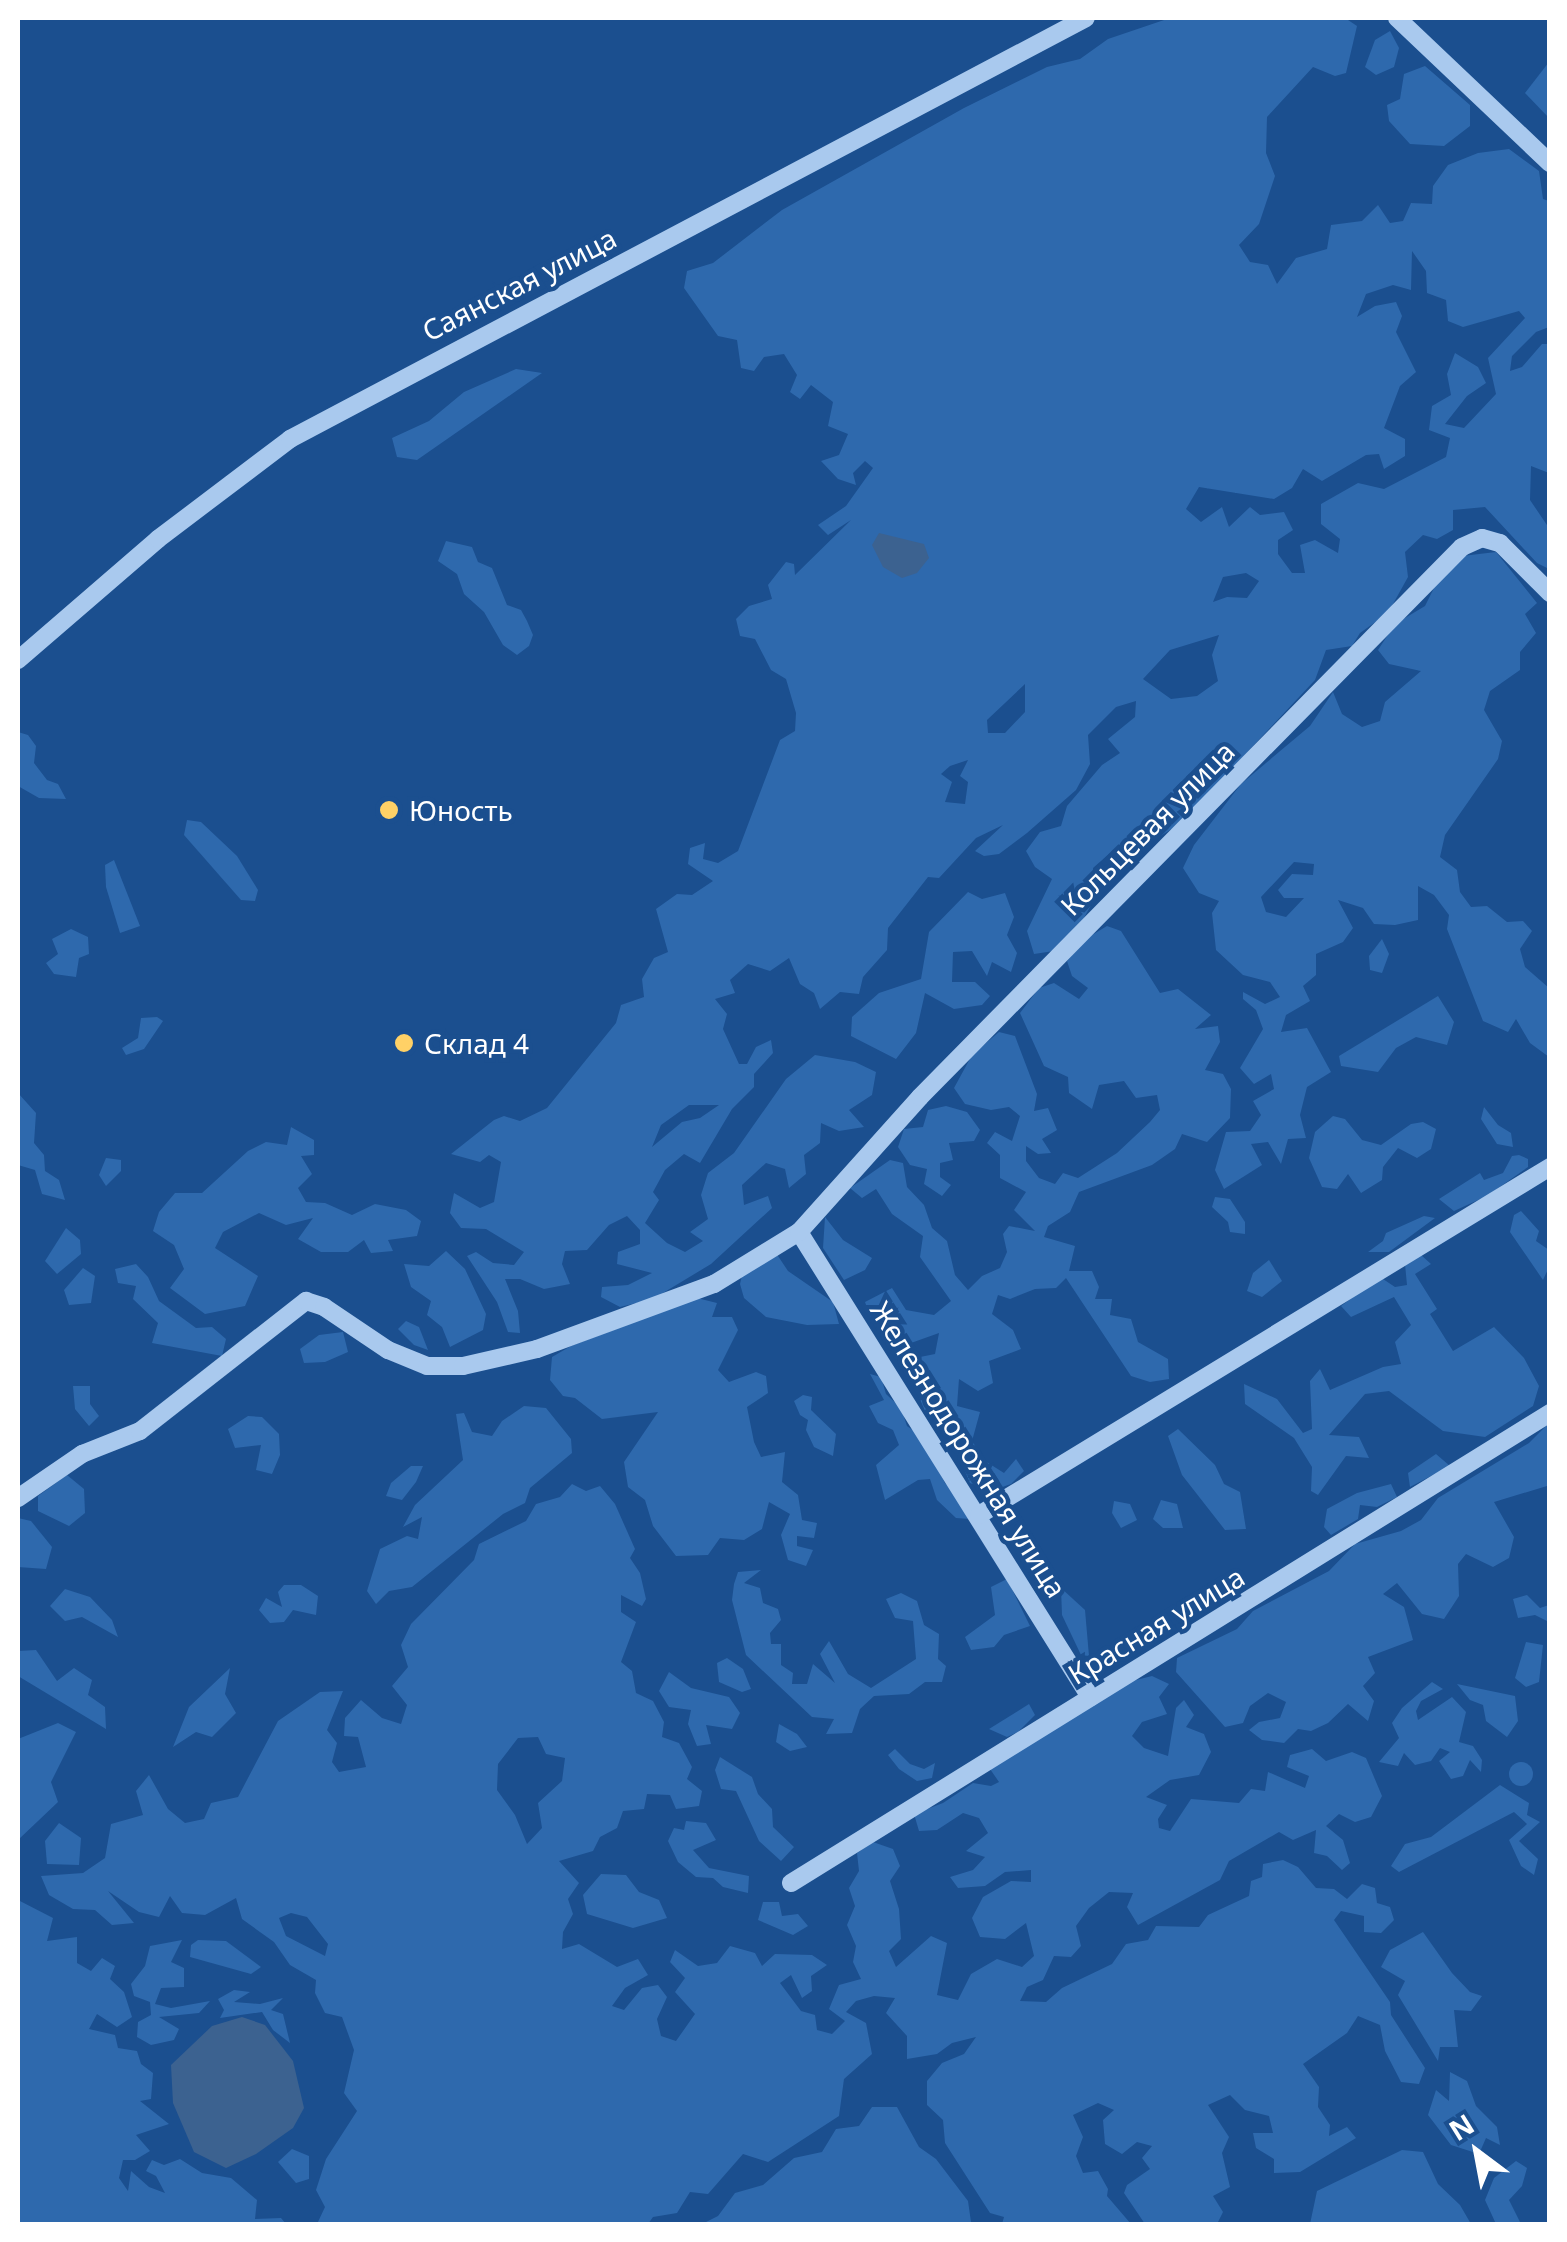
<!DOCTYPE html>
<meta charset="utf-8">
<style>
body{margin:0}
#map{position:relative;width:1567px;height:2242px;overflow:hidden;background:#1b4f8f;font-family:"Noto Sans",sans-serif}
div>[style]{position:absolute}
[style*='--x']{left:calc(var(--x)*1px);top:calc(var(--y)*1px);width:calc(var(--w)*1px);rotate:calc(var(--a)*1deg)}
.green>*{inset:0;background:#2e69ad}
.round{border-radius:50%}
.water>*{inset:0;background:#3c6290}
.minor>*{height:18px;margin:-9px;padding:0 9px;transform-origin:9px;border-radius:9px;background:#a9c9ee}
.dots>*{width:28px;height:28px;translate:-50% -50%;box-sizing:border-box;border:5px solid #1b4f8f;border-radius:50%}
span{translate:-50% -50%;white-space:nowrap;text-align:center;line-height:1.15;-webkit-text-stroke:9px #1b4f8f;paint-order:stroke}
.street-label{font-size:28px;color:#fff}
.poi-label{font-size:28px;color:#fff}
.left{translate:0 -50%;text-align:left}
.frame{position:absolute;inset:0;border:20px solid #fff;pointer-events:none}
.north{position:absolute;left:1427px;top:2102px;width:100px;height:100px;-webkit-text-stroke:8px #1b4f8f;paint-order:stroke;rotate:328deg;font-size:28px;font-weight:700;line-height:40px;text-align:center;color:#fff}
.north::after{content:'';display:block;margin:auto;width:35px;height:45px;background:#fff;clip-path:polygon(50% 0,100% 100%,50% 72%,0 100%)}
</style>
<div id="map">
<div class="green">
<div style="clip-path:polygon(evenodd,1170px 18px,1345px 18px,1357px 26px,1346px 73px,1335px 76px,1313px 67px,1267px 117px,1266px 153px,1275px 176px,1259px 224px,1239px 245px,1250px 262px,1268px 265px,1277px 284px,1296px 258px,1327px 249px,1331px 225px,1362px 221px,1378px 205px,1390px 223px,1403px 221px,1411px 203px,1432px 204px,1433px 186px,1448px 165px,1478px 153px,1509px 149px,1539px 171px,1543px 199px,1549px 201px,1549px 327px,1536px 332px,1512px 356px,1510px 371px,1522px 367px,1542px 344px,1549px 344px,1549px 473px,1531px 466px,1530px 500px,1549px 528px,1549px 569px,1537px 563px,1485px 507px,1453px 510px,1453px 530px,1437px 539px,1423px 535px,1405px 552px,1408px 577px,1388px 613px,1360px 633px,1352px 646px,1326px 650px,1315px 680px,1180px 824px,1157px 838px,1150px 818px,1093px 868px,1096px 896px,1080px 925px,1054px 951px,1034px 954px,1027px 931px,1052px 879px,1035px 867px,1026px 851px,1040px 832px,1061px 826px,1067px 806px,1102px 765px,1120px 753px,1108px 739px,1135px 717px,1136px 701px,1116px 707px,1088px 735px,1090px 764px,1076px 790px,1027px 833px,999px 854px,984px 856px,975px 851px,1003px 825px,976px 838px,939px 878px,928px 877px,888px 928px,887px 950px,863px 977px,859px 994px,840px 992px,820px 1009px,814px 993px,800px 984px,789px 958px,770px 971px,748px 964px,730px 980px,735px 993px,715px 999px,727px 1014px,723px 1029px,739px 1064px,747px 1064px,756px 1047px,771px 1040px,773px 1053px,754px 1074px,754px 1087px,732px 1109px,700px 1163px,684px 1154px,665px 1170px,653px 1192px,659px 1200px,645px 1223px,667px 1243px,685px 1252px,703px 1241px,690px 1232px,708px 1219px,701px 1195px,708px 1173px,734px 1153px,786px 1079px,815px 1055px,855px 1062px,876px 1072px,872px 1095px,849px 1110px,864px 1127px,839px 1131px,821px 1123px,820px 1143px,804px 1155px,806px 1174px,789px 1188px,785px 1169px,766px 1163px,742px 1185px,744px 1205px,768px 1196px,772px 1208px,711px 1264px,653px 1299px,620px 1307px,601px 1297px,602px 1287px,628px 1285px,652px 1273px,617px 1264px,618px 1252px,640px 1244px,640px 1230px,627px 1216px,609px 1225px,587px 1250px,565px 1251px,562px 1264px,570px 1284px,544px 1289px,520px 1279px,505px 1279px,518px 1311px,520px 1333px,508px 1332px,497px 1302px,467px 1256px,476px 1252px,493px 1263px,514px 1265px,524px 1252px,486px 1229px,461px 1228px,450px 1213px,454px 1193px,480px 1208px,494px 1202px,501px 1162px,489px 1155px,480px 1162px,451px 1154px,494px 1120px,504px 1116px,520px 1121px,547px 1108px,616px 1023px,621px 1005px,644px 997px,642px 979px,654px 958px,668px 952px,656px 909px,677px 894px,692px 895px,713px 881px,688px 864px,690px 848px,705px 843px,703px 859px,718px 863px,738px 851px,780px 740px,795px 731px,796px 713px,786px 679px,771px 670px,755px 639px,740px 636px,736px 619px,749px 606px,772px 599px,768px 585px,786px 562px,794px 564px,795px 575px,851px 520px,828px 535px,818px 525px,846px 506px,873px 468px,865px 461px,853px 473px,856px 485px,838px 479px,821px 461px,839px 455px,848px 434px,828px 426px,833px 402px,811px 385px,800px 399px,790px 392px,797px 375px,784px 354px,764px 357px,754px 371px,741px 368px,737px 340px,718px 336px,684px 288px,687px 271px,713px 263px,782px 210px,964px 108px,1047px 67px,1080px 59px,1108px 39px,1170px 18px,1412px 251px,1426px 271px,1427px 293px,1446px 300px,1448px 321px,1463px 327px,1519px 311px,1525px 318px,1488px 358px,1496px 394px,1464px 428px,1445px 424px,1467px 396px,1486px 383px,1478px 367px,1455px 353px,1447px 374px,1451px 395px,1432px 406px,1429px 430px,1450px 438px,1446px 457px,1384px 489px,1358px 483px,1321px 504px,1321px 524px,1340px 539px,1338px 553px,1315px 540px,1300px 545px,1305px 573px,1292px 573px,1278px 554px,1278px 540px,1293px 530px,1284px 512px,1260px 515px,1250px 507px,1229px 527px,1222px 507px,1201px 522px,1186px 509px,1199px 487px,1274px 499px,1292px 488px,1303px 469px,1322px 481px,1366px 455px,1379px 454px,1384px 469px,1405px 456px,1405px 439px,1384px 428px,1400px 386px,1416px 372px,1396px 332px,1402px 316px,1396px 302px,1375px 306px,1357px 317px,1366px 294px,1393px 285px,1411px 290px,1412px 251px,1170px 18px,1246px 573px,1259px 581px,1247px 598px,1227px 597px,1213px 602px,1223px 577px,1246px 573px,1170px 18px,1219px 635px,1212px 655px,1218px 681px,1197px 696px,1171px 699px,1143px 679px,1170px 650px,1219px 635px,1170px 18px,1025px 684px,1025px 712px,1005px 733px,988px 733px,987px 720px,1025px 684px,1170px 18px,968px 760px,960px 776px,968px 782px,965px 804px,945px 802px,952px 782px,941px 774px,950px 766px,968px 760px,1170px 18px,689px 1105px,719px 1105px,700px 1118px,682px 1122px,652px 1147px,661px 1125px,689px 1105px)"></div>
<div style="clip-path:polygon(1390px 31px,1399px 48px,1394px 67px,1376px 75px,1365px 67px,1375px 40px)"></div>
<div style="clip-path:polygon(1549px 62px,1549px 118px,1525px 93px)"></div>
<div style="clip-path:polygon(1425px 66px,1470px 105px,1470px 126px,1444px 146px,1410px 144px,1389px 121px,1387px 105px,1400px 99px,1404px 74px)"></div>
<div style="clip-path:polygon(516px 369px,542px 373px,417px 460px,397px 457px,392px 438px,429px 421px,464px 392px)"></div>
<div style="clip-path:polygon(446px 541px,472px 547px,478px 562px,492px 568px,507px 605px,521px 610px,527px 621px,533px 635px,529px 646px,517px 655px,503px 645px,484px 612px,464px 594px,457px 574px,438px 561px)"></div>
<div style="clip-path:polygon(evenodd,1496px 552px,1537px 603px,1525px 614px,1536px 633px,1520px 652px,1520px 670px,1490px 691px,1484px 710px,1502px 741px,1498px 759px,1445px 835px,1440px 857px,1457px 870px,1460px 892px,1471px 907px,1487px 906px,1507px 922px,1523px 921px,1532px 931px,1520px 949px,1525px 967px,1549px 988px,1549px 1057px,1530px 1043px,1516px 1019px,1508px 1032px,1483px 1021px,1447px 929px,1449px 915px,1434px 895px,1418px 886px,1418px 920px,1395px 925px,1374px 924px,1363px 908px,1338px 900px,1353px 928px,1343px 942px,1316px 954px,1316px 975px,1303px 986px,1310px 1001px,1286px 1015px,1281px 1032px,1307px 1028px,1331px 1072px,1307px 1087px,1300px 1115px,1306px 1138px,1288px 1139px,1281px 1164px,1268px 1142px,1251px 1144px,1262px 1165px,1224px 1189px,1215px 1170px,1226px 1132px,1250px 1131px,1261px 1115px,1253px 1101px,1274px 1089px,1271px 1074px,1254px 1084px,1240px 1068px,1263px 1029px,1256px 1010px,1243px 999px,1243px 992px,1265px 1004px,1280px 997px,1270px 982px,1243px 975px,1216px 950px,1212px 913px,1219px 901px,1199px 893px,1183px 868px,1194px 845px,1241px 784px,1310px 726px,1333px 692px,1342px 714px,1362px 727px,1380px 721px,1385px 702px,1421px 671px,1389px 664px,1378px 650px,1395px 624px,1425px 606px,1437px 582px,1462px 556px,1496px 552px,1294px 862px,1314px 864px,1313px 875px,1292px 874px,1278px 890px,1284px 898px,1304px 898px,1286px 917px,1266px 912px,1261px 897px,1294px 862px)"></div>
<div style="clip-path:polygon(18px 732px,28px 735px,36px 746px,34px 763px,47px 780px,58px 784px,66px 799px,39px 798px,18px 786px)"></div>
<div style="clip-path:polygon(187px 820px,201px 822px,237px 856px,258px 890px,255px 901px,241px 900px,184px 835px)"></div>
<div style="clip-path:polygon(114px 860px,140px 926px,120px 933px,106px 887px,105px 865px)"></div>
<div style="clip-path:polygon(968px 892px,982px 899px,1005px 893px,1014px 917px,1007px 935px,1017px 953px,1011px 972px,992px 962px,987px 976px,972px 951px,953px 952px,952px 982px,975px 982px,990px 996px,982px 1005px,954px 1009px,925px 993px,916px 1033px,896px 1059px,851px 1036px,852px 1017px,879px 993px,921px 979px,929px 932px)"></div>
<div style="clip-path:polygon(1107px 926px,1121px 931px,1160px 993px,1178px 989px,1211px 1015px,1195px 1029px,1218px 1026px,1220px 1042px,1205px 1070px,1223px 1074px,1231px 1089px,1230px 1118px,1207px 1142px,1182px 1134px,1175px 1149px,1152px 1165px,1079px 1192px,1070px 1212px,1048px 1226px,1044px 1237px,1075px 1246px,1069px 1271px,1092px 1271px,1099px 1287px,1095px 1299px,1112px 1299px,1110px 1315px,1131px 1319px,1138px 1342px,1168px 1359px,1169px 1379px,1150px 1382px,1131px 1376px,1066px 1278px,1056px 1288px,1035px 1289px,1010px 1299px,998px 1295px,992px 1314px,1013px 1330px,1021px 1349px,989px 1361px,993px 1383px,978px 1391px,959px 1379px,957px 1406px,980px 1412px,972px 1441px,985px 1461px,1004px 1473px,1016px 1459px,1024px 1471px,1011px 1484px,991px 1491px,970px 1483px,950px 1436px,953px 1420px,925px 1411px,911px 1378px,922px 1370px,920px 1357px,935px 1354px,939px 1333px,911px 1343px,896px 1337px,884px 1324px,871px 1319px,865px 1302px,892px 1288px,906px 1310px,934px 1315px,951px 1301px,920px 1257px,923px 1236px,892px 1214px,876px 1189px,862px 1198px,850px 1188px,890px 1160px,903px 1163px,907px 1187px,924px 1205px,932px 1228px,947px 1241px,955px 1275px,968px 1290px,982px 1276px,1000px 1268px,1007px 1252px,1003px 1234px,1009px 1226px,1035px 1231px,1014px 1210px,1026px 1192px,1000px 1178px,1000px 1155px,987px 1143px,995px 1132px,1012px 1141px,1020px 1116px,1009px 1107px,991px 1110px,965px 1104px,954px 1088px,972px 1055px,999px 1032px,1015px 1036px,1037px 1094px,1034px 1111px,1048px 1108px,1057px 1130px,1042px 1139px,1051px 1153px,1038px 1154px,1026px 1146px,1026px 1161px,1039px 1178px,1055px 1184px,1063px 1173px,1078px 1178px,1117px 1153px,1150px 1122px,1160px 1110px,1157px 1095px,1136px 1098px,1124px 1081px,1099px 1085px,1092px 1109px,1069px 1093px,1068px 1077px,1044px 1066px,1020px 1013px,1039px 988px,1054px 983px,1079px 999px,1088px 988px,1072px 976px,1067px 961px,1087px 938px)"></div>
<div style="clip-path:polygon(71px 929px,88px 937px,89px 954px,79px 958px,76px 977px,54px 974px,46px 963px,58px 954px,52px 939px)"></div>
<div style="clip-path:polygon(1382px 939px,1389px 954px,1382px 973px,1370px 970px,1369px 956px)"></div>
<div style="clip-path:polygon(1438px 996px,1454px 1022px,1447px 1045px,1416px 1037px,1396px 1048px,1378px 1072px,1341px 1066px,1339px 1056px)"></div>
<div style="clip-path:polygon(157px 1017px,163px 1021px,144px 1049px,126px 1055px,122px 1048px,138px 1038px,141px 1018px)"></div>
<div style="clip-path:polygon(18px 1093px,36px 1113px,34px 1143px,44px 1155px,45px 1171px,59px 1180px,65px 1200px,42px 1194px,35px 1170px,18px 1165px)"></div>
<div style="clip-path:polygon(946px 1106px,967px 1112px,980px 1130px,974px 1141px,949px 1143px,953px 1160px,940px 1163px,940px 1177px,951px 1185px,942px 1196px,924px 1184px,927px 1169px,910px 1165px,898px 1147px,904px 1129px,923px 1127px,928px 1110px)"></div>
<div style="clip-path:polygon(1484px 1107px,1498px 1125px,1511px 1133px,1513px 1147px,1497px 1144px,1481px 1119px)"></div>
<div style="clip-path:polygon(1333px 1116px,1345px 1119px,1362px 1140px,1381px 1145px,1411px 1124px,1423px 1122px,1436px 1129px,1431px 1149px,1417px 1158px,1398px 1148px,1383px 1167px,1382px 1180px,1361px 1193px,1348px 1174px,1337px 1189px,1322px 1187px,1309px 1158px,1315px 1132px)"></div>
<div style="clip-path:polygon(291px 1127px,314px 1140px,314px 1155px,301px 1156px,312px 1174px,298px 1188px,306px 1202px,325px 1203px,352px 1215px,375px 1204px,406px 1210px,421px 1221px,417px 1236px,388px 1240px,393px 1251px,371px 1253px,364px 1240px,348px 1252px,321px 1252px,298px 1239px,313px 1218px,286px 1225px,259px 1213px,223px 1232px,215px 1248px,258px 1276px,245px 1306px,205px 1314px,170px 1288px,184px 1269px,174px 1245px,153px 1231px,159px 1212px,175px 1193px,202px 1193px,248px 1151px,266px 1142px,287px 1145px)"></div>
<div style="clip-path:polygon(1519px 1155px,1528px 1159px,1528px 1167px,1487px 1196px,1454px 1211px,1439px 1199px,1480px 1173px,1484px 1180px,1503px 1173px,1512px 1156px)"></div>
<div style="clip-path:polygon(106px 1158px,121px 1160px,121px 1171px,106px 1186px,99px 1175px)"></div>
<div style="clip-path:polygon(1215px 1197px,1230px 1199px,1245px 1222px,1245px 1234px,1230px 1232px,1228px 1222px,1212px 1207px)"></div>
<div style="clip-path:polygon(1521px 1211px,1539px 1231px,1536px 1241px,1549px 1250px,1549px 1267px,1543px 1280px,1510px 1232px,1514px 1215px)"></div>
<div style="clip-path:polygon(1424px 1216px,1435px 1218px,1389px 1252px,1368px 1252px,1383px 1241px,1386px 1233px)"></div>
<div style="clip-path:polygon(825px 1217px,843px 1240px,872px 1258px,865px 1270px,844px 1280px,823px 1248px)"></div>
<div style="clip-path:polygon(66px 1228px,80px 1240px,81px 1254px,57px 1274px,45px 1261px)"></div>
<div style="clip-path:polygon(446px 1251px,465px 1269px,486px 1314px,483px 1330px,450px 1347px,442px 1327px,427px 1315px,431px 1301px,411px 1287px,404px 1264px,429px 1266px)"></div>
<div style="clip-path:polygon(776px 1253px,788px 1271px,833px 1302px,839px 1324px,807px 1325px,766px 1317px,744px 1298px,740px 1284px,744px 1267px)"></div>
<div style="clip-path:polygon(1421px 1255px,1431px 1264px,1415px 1274px,1437px 1309px,1430px 1314px,1453px 1351px,1494px 1327px,1524px 1358px,1539px 1386px,1533px 1406px,1485px 1437px,1443px 1431px,1389px 1391px,1365px 1394px,1329px 1435px,1359px 1437px,1369px 1458px,1346px 1456px,1318px 1495px,1311px 1491px,1312px 1467px,1294px 1438px,1245px 1404px,1244px 1384px,1277px 1399px,1303px 1433px,1312px 1429px,1310px 1381px,1320px 1369px,1330px 1390px,1383px 1367px,1401px 1364px,1395px 1342px,1411px 1325px,1394px 1297px,1351px 1317px,1341px 1306px,1380px 1277px,1395px 1287px,1407px 1285px,1405px 1264px)"></div>
<div style="clip-path:polygon(1269px 1260px,1282px 1281px,1262px 1297px,1247px 1291px,1253px 1273px)"></div>
<div style="clip-path:polygon(136px 1264px,148px 1277px,159px 1301px,196px 1328px,212px 1327px,226px 1339px,222px 1356px,152px 1343px,158px 1323px,133px 1299px,136px 1286px,118px 1283px,115px 1269px)"></div>
<div style="clip-path:polygon(83px 1268px,95px 1276px,91px 1303px,69px 1305px,64px 1290px)"></div>
<div style="clip-path:polygon(697px 1298px,717px 1303px,712px 1317px,732px 1317px,738px 1330px,718px 1370px,729px 1382px,756px 1372px,766px 1376px,768px 1393px,747px 1407px,754px 1442px,761px 1457px,785px 1452px,782px 1482px,798px 1495px,802px 1520px,817px 1523px,814px 1538px,797px 1536px,797px 1546px,813px 1550px,806px 1566px,788px 1560px,781px 1535px,790px 1514px,769px 1502px,762px 1529px,744px 1540px,720px 1538px,708px 1555px,676px 1556px,653px 1526px,645px 1500px,628px 1487px,624px 1462px,658px 1412px,602px 1419px,575px 1398px,563px 1396px,550px 1380px,552px 1357px,571px 1346px)"></div>
<div style="clip-path:polygon(406px 1321px,419px 1327px,428px 1350px,414px 1345px,398px 1329px)"></div>
<div style="clip-path:polygon(343px 1332px,348px 1352px,325px 1362px,304px 1363px,300px 1349px,319px 1335px)"></div>
<div style="clip-path:polygon(870px 1374px,881px 1377px,886px 1394px,901px 1408px,907px 1426px,920px 1435px,945px 1483px,962px 1498px,970px 1519px,956px 1518px,937px 1500px,930px 1479px,918px 1480px,885px 1500px,876px 1465px,899px 1445px,893px 1430px,878px 1423px,869px 1406px,884px 1400px)"></div>
<div style="clip-path:polygon(73px 1386px,90px 1386px,90px 1404px,99px 1416px,89px 1426px,75px 1409px)"></div>
<div style="clip-path:polygon(803px 1395px,812px 1397px,811px 1410px,836px 1434px,833px 1456px,814px 1447px,806px 1430px,808px 1420px,800px 1415px,794px 1401px)"></div>
<div style="clip-path:polygon(524px 1406px,546px 1408px,571px 1439px,572px 1453px,530px 1488px,525px 1503px,503px 1514px,412px 1587px,389px 1591px,376px 1604px,367px 1591px,380px 1549px,407px 1536px,418px 1539px,422px 1517px,403px 1527px,415px 1505px,463px 1460px,456px 1414px,464px 1413px,472px 1432px,492px 1436px,502px 1421px)"></div>
<div style="clip-path:polygon(248px 1416px,262px 1417px,279px 1434px,280px 1455px,272px 1474px,256px 1470px,261px 1445px,235px 1448px,228px 1429px)"></div>
<div style="clip-path:polygon(1549px 1423px,1547px 1486px,1494px 1502px,1514px 1537px,1509px 1558px,1493px 1567px,1466px 1554px,1458px 1564px,1459px 1596px,1444px 1619px,1422px 1614px,1397px 1583px,1383px 1594px,1404px 1607px,1413px 1640px,1368px 1657px,1375px 1673px,1363px 1686px,1374px 1701px,1368px 1721px,1348px 1704px,1328px 1723px,1311px 1731px,1298px 1729px,1284px 1743px,1262px 1740px,1249px 1730px,1259px 1722px,1280px 1718px,1286px 1702px,1268px 1693px,1250px 1706px,1243px 1723px,1225px 1727px,1176px 1672px,1177px 1658px,1237px 1629px,1253px 1611px,1329px 1571px,1355px 1544px,1401px 1531px,1421px 1520px,1438px 1498px,1529px 1443px)"></div>
<div style="clip-path:polygon(1178px 1429px,1215px 1465px,1224px 1484px,1240px 1492px,1246px 1529px,1225px 1530px,1182px 1475px,1168px 1436px)"></div>
<div style="clip-path:polygon(1436px 1454px,1450px 1466px,1410px 1487px,1408px 1473px)"></div>
<div style="clip-path:polygon(411px 1466px,423px 1466px,416px 1482px,402px 1500px,386px 1496px,391px 1483px)"></div>
<div style="clip-path:polygon(67px 1475px,84px 1489px,85px 1513px,69px 1526px,38px 1511px,38px 1496px)"></div>
<div style="clip-path:polygon(evenodd,572px 1484px,586px 1491px,600px 1486px,615px 1504px,635px 1549px,630px 1558px,640px 1573px,646px 1599px,642px 1606px,621px 1595px,621px 1612px,636px 1622px,621px 1662px,632px 1671px,636px 1693px,653px 1701px,664px 1722px,662px 1737px,679px 1743px,692px 1767px,687px 1779px,702px 1791px,699px 1806px,676px 1809px,670px 1795px,647px 1794px,644px 1809px,623px 1811px,617px 1828px,600px 1837px,593px 1851px,559px 1861px,579px 1883px,568px 1899px,573px 1914px,563px 1932px,562px 1949px,579px 1944px,617px 1967px,638px 1959px,648px 1975px,625px 1988px,612px 2006px,624px 2010px,642px 1988px,658px 1985px,667px 1997px,657px 2019px,661px 2036px,676px 2041px,695px 2014px,675px 1992px,685px 1978px,670px 1962px,675px 1950px,698px 1966px,717px 1963px,730px 1946px,755px 1953px,762px 1966px,775px 1954px,812px 1955px,827px 1965px,811px 1976px,812px 1991px,802px 1998px,791px 1975px,780px 1983px,801px 2011px,815px 2015px,817px 2030px,832px 2034px,845px 2021px,829px 2009px,839px 1985px,861px 1979px,853px 1962px,856px 1946px,847px 1925px,855px 1906px,849px 1888px,859px 1871px,857px 1853px,873px 1842px,893px 1849px,900px 1866px,890px 1881px,899px 1909px,901px 1939px,889px 1951px,896px 1967px,931px 1936px,947px 1943px,937px 1995px,958px 2000px,971px 1974px,997px 1959px,1022px 1967px,1034px 1956px,1026px 1923px,1005px 1939px,980px 1937px,972px 1918px,983px 1897px,1011px 1881px,1031px 1882px,1031px 1870px,1005px 1872px,985px 1886px,958px 1888px,950px 1877px,973px 1870px,985px 1857px,966px 1851px,988px 1833px,979px 1818px,963px 1813px,937px 1830px,919px 1831px,914px 1814px,943px 1803px,973px 1783px,991px 1786px,999px 1782px,990px 1769px,1132px 1681px,1152px 1676px,1169px 1684px,1159px 1697px,1167px 1714px,1142px 1722px,1132px 1736px,1144px 1748px,1168px 1756px,1176px 1708px,1184px 1700px,1194px 1715px,1186px 1727px,1204px 1734px,1211px 1752px,1199px 1775px,1170px 1780px,1146px 1797px,1167px 1805px,1158px 1819px,1159px 1828px,1170px 1831px,1191px 1799px,1239px 1803px,1251px 1789px,1265px 1791px,1268px 1772px,1305px 1788px,1309px 1776px,1287px 1767px,1290px 1755px,1312px 1749px,1326px 1761px,1352px 1752px,1366px 1758px,1382px 1796px,1371px 1817px,1355px 1822px,1339px 1814px,1326px 1826px,1343px 1840px,1350px 1863px,1342px 1870px,1327px 1856px,1314px 1853px,1316px 1830px,1293px 1840px,1279px 1832px,1229px 1861px,1220px 1880px,1138px 1925px,1127px 1907px,1133px 1893px,1109px 1892px,1089px 1908px,1076px 1926px,1081px 1946px,1071px 1957px,1054px 1956px,1043px 1980px,1027px 1987px,1020px 2001px,1046px 2002px,1062px 1988px,1112px 1964px,1126px 1944px,1148px 1940px,1156px 1926px,1199px 1927px,1208px 1915px,1249px 1896px,1251px 1881px,1262px 1877px,1263px 1864px,1283px 1860px,1298px 1867px,1316px 1888px,1334px 1889px,1347px 1899px,1362px 1884px,1375px 1888px,1377px 1903px,1390px 1907px,1394px 1920px,1381px 1933px,1364px 1932px,1364px 1916px,1341px 1911px,1334px 1920px,1390px 2002px,1391px 2015px,1425px 2068px,1419px 2084px,1401px 2082px,1385px 2051px,1380px 2025px,1358px 2016px,1347px 2033px,1303px 2064px,1319px 2087px,1318px 2107px,1330px 2125px,1329px 2136px,1347px 2127px,1356px 2138px,1300px 2172px,1274px 2173px,1274px 2159px,1256px 2148px,1253px 2133px,1273px 2133px,1269px 2116px,1245px 2110px,1230px 2095px,1208px 2105px,1229px 2137px,1222px 2153px,1230px 2187px,1213px 2196px,1223px 2212px,1217px 2224px,1145px 2224px,1124px 2193px,1127px 2185px,1150px 2169px,1142px 2158px,1152px 2146px,1137px 2142px,1122px 2154px,1105px 2144px,1103px 2120px,1114px 2110px,1098px 2103px,1073px 2115px,1083px 2137px,1076px 2156px,1083px 2173px,1098px 2171px,1108px 2189px,1107px 2196px,1131px 2224px,1002px 2224px,1004px 2217px,990px 2213px,945px 2143px,943px 2120px,927px 2105px,927px 2081px,942px 2063px,964px 2054px,976px 2037px,952px 2043px,937px 2054px,907px 2059px,907px 2036px,886px 2013px,895px 1998px,874px 1996px,856px 2001px,846px 2012px,866px 2023px,872px 2054px,844px 2079px,839px 2116px,768px 2162px,743px 2154px,708px 2194px,690px 2192px,677px 2213px,653px 2217px,648px 2224px,317px 2224px,325px 2207px,316px 2190px,326px 2159px,357px 2111px,344px 2093px,354px 2050px,342px 2017px,325px 2013px,315px 1993px,316px 1980px,290px 1965px,274px 1942px,242px 1919px,236px 1898px,205px 1915px,182px 1913px,170px 1896px,159px 1917px,139px 1912px,108px 1891px,134px 1923px,112px 1925px,95px 1910px,73px 1909px,49px 1895px,41px 1876px,83px 1873px,105px 1858px,111px 1824px,143px 1815px,136px 1791px,149px 1775px,168px 1809px,185px 1823px,204px 1819px,211px 1803px,238px 1797px,278px 1721px,320px 1692px,343px 1691px,327px 1730px,337px 1743px,332px 1762px,339px 1772px,366px 1767px,358px 1737px,344px 1736px,345px 1718px,361px 1700px,382px 1718px,401px 1724px,407px 1705px,392px 1686px,408px 1667px,401px 1645px,411px 1624px,474px 1560px,479px 1544px,526px 1521px,536px 1504px,560px 1497px,572px 1484px,538px 1737px,546px 1754px,565px 1758px,562px 1781px,538px 1803px,542px 1828px,527px 1844px,515px 1815px,497px 1790px,498px 1764px,518px 1738px,538px 1737px,572px 1484px,291px 1913px,307px 1917px,328px 1944px,325px 1956px,286px 1936px,279px 1918px,291px 1913px)"></div>
<div style="clip-path:polygon(1391px 1484px,1397px 1497px,1377px 1507px,1360px 1505px,1358px 1519px,1331px 1535px,1324px 1527px,1327px 1509px,1357px 1493px)"></div>
<div style="clip-path:polygon(1161px 1500px,1177px 1504px,1183px 1528px,1163px 1528px,1153px 1519px)"></div>
<div style="clip-path:polygon(1114px 1501px,1130px 1504px,1137px 1520px,1121px 1528px,1112px 1513px)"></div>
<div style="clip-path:polygon(18px 1518px,31px 1521px,52px 1547px,46px 1569px,18px 1567px)"></div>
<div style="clip-path:polygon(761px 1570px,744px 1583px,760px 1588px,763px 1603px,778px 1609px,781px 1620px,770px 1633px,771px 1644px,781px 1644px,781px 1665px,793px 1673px,792px 1684px,807px 1684px,813px 1664px,835px 1683px,820px 1654px,829px 1641px,848px 1674px,871px 1688px,916px 1659px,913px 1621px,895px 1618px,886px 1599px,901px 1593px,917px 1601px,924px 1625px,939px 1634px,938px 1659px,946px 1666px,942px 1682px,925px 1682px,909px 1694px,874px 1696px,860px 1709px,852px 1733px,826px 1734px,834px 1719px,812px 1717px,746px 1655px,732px 1600px,734px 1584px,738px 1572px)"></div>
<div style="clip-path:polygon(1007px 1579px,1030px 1626px,1004px 1635px,994px 1647px,971px 1650px,965px 1637px,995px 1615px,991px 1587px)"></div>
<div style="clip-path:polygon(284px 1585px,301px 1585px,318px 1596px,316px 1615px,293px 1610px,284px 1622px,270px 1623px,259px 1610px,266px 1598px,282px 1607px,278px 1592px)"></div>
<div style="clip-path:polygon(1061px 1588px,1085px 1610px,1089px 1656px,1081px 1655px,1062px 1615px)"></div>
<div style="clip-path:polygon(65px 1589px,90px 1597px,112px 1620px,118px 1637px,82px 1617px,65px 1621px,50px 1606px)"></div>
<div style="clip-path:polygon(1527px 1595px,1540px 1608px,1549px 1605px,1549px 1622px,1535px 1615px,1518px 1618px,1513px 1599px)"></div>
<div style="clip-path:polygon(1159px 1617px,1159px 1635px,1147px 1648px,1113px 1666px,1096px 1667px,1128px 1648px,1134px 1633px)"></div>
<div style="clip-path:polygon(1526px 1642px,1543px 1645px,1539px 1682px,1526px 1687px,1515px 1678px)"></div>
<div style="clip-path:polygon(36px 1650px,57px 1681px,74px 1668px,92px 1680px,88px 1695px,105px 1707px,106px 1729px,18px 1676px,18px 1651px)"></div>
<div style="clip-path:polygon(727px 1658px,743px 1669px,751px 1689px,742px 1692px,719px 1682px,717px 1663px)"></div>
<div style="clip-path:polygon(230px 1668px,225px 1694px,236px 1713px,212px 1737px,196px 1732px,173px 1747px,189px 1707px)"></div>
<div style="clip-path:polygon(669px 1672px,691px 1688px,729px 1697px,740px 1713px,732px 1729px,706px 1725px,711px 1744px,697px 1746px,688px 1724px,691px 1710px,669px 1707px,659px 1691px)"></div>
<div style="clip-path:polygon(1432px 1682px,1443px 1689px,1421px 1701px,1416px 1711px,1418px 1720px,1452px 1697px,1466px 1712px,1459px 1742px,1473px 1746px,1482px 1760px,1481px 1772px,1470px 1760px,1463px 1776px,1451px 1779px,1439px 1761px,1450px 1752px,1440px 1748px,1431px 1761px,1415px 1765px,1404px 1753px,1398px 1766px,1379px 1762px,1399px 1738px,1392px 1723px,1402px 1708px)"></div>
<div style="clip-path:polygon(1457px 1684px,1515px 1696px,1518px 1721px,1507px 1737px,1486px 1721px,1483px 1705px,1470px 1700px)"></div>
<div style="clip-path:polygon(1029px 1704px,1035px 1715px,1018px 1732px,1007px 1737px,989px 1729px)"></div>
<div style="clip-path:polygon(58px 1723px,76px 1732px,51px 1782px,58px 1802px,18px 1840px,18px 1739px)"></div>
<div style="clip-path:polygon(779px 1724px,797px 1734px,807px 1747px,790px 1751px,776px 1742px)"></div>
<div style="clip-path:polygon(895px 1749px,910px 1764px,924px 1769px,935px 1763px,932px 1778px,917px 1781px,899px 1769px,888px 1755px)"></div>
<div style="clip-path:polygon(720px 1757px,752px 1777px,758px 1794px,772px 1809px,773px 1827px,794px 1847px,781px 1861px,759px 1841px,736px 1791px,721px 1789px,715px 1770px)"></div>
<div class="round" style="left:1509px;top:1762px;width:24px;height:24px"></div>
<div style="clip-path:polygon(1500px 1785px,1529px 1803px,1527px 1815px,1540px 1822px,1519px 1841px,1538px 1859px,1534px 1875px,1521px 1866px,1509px 1840px,1527px 1824px,1514px 1812px,1399px 1872px,1391px 1866px,1405px 1844px,1431px 1837px)"></div>
<div style="clip-path:polygon(686px 1821px,706px 1823px,716px 1840px,693px 1850px,709px 1868px,749px 1876px,748px 1893px,723px 1887px,713px 1878px,696px 1877px,678px 1862px,668px 1841px,674px 1828px,684px 1830px)"></div>
<div style="clip-path:polygon(59px 1823px,81px 1838px,79px 1865px,47px 1864px,45px 1841px)"></div>
<div style="clip-path:polygon(601px 1874px,626px 1875px,639px 1892px,659px 1900px,667px 1918px,633px 1928px,587px 1914px,583px 1895px)"></div>
<div style="clip-path:polygon(18px 1900px,53px 1918px,47px 1941px,77px 1937px,77px 1963px,91px 1971px,102px 1958px,115px 1966px,110px 1979px,124px 1992px,132px 2017px,117px 2027px,97px 2014px,89px 2029px,115px 2035px,118px 2048px,137px 2051px,141px 2064px,153px 2073px,151px 2099px,140px 2101px,169px 2124px,136px 2135px,150px 2151px,135px 2160px,123px 2160px,119px 2178px,128px 2191px,131px 2171px,149px 2187px,165px 2193px,156px 2176px,146px 2171px,152px 2160px,164px 2165px,180px 2159px,202px 2173px,231px 2178px,257px 2200px,255px 2219px,281px 2218px,286px 2224px,18px 2224px)"></div>
<div style="clip-path:polygon(763px 1902px,779px 1902px,782px 1916px,798px 1914px,808px 1926px,793px 1935px,758px 1920px)"></div>
<div style="clip-path:polygon(1423px 1932px,1452px 1973px,1470px 1992px,1482px 1996px,1471px 2011px,1454px 2010px,1458px 2047px,1440px 2047px,1438px 2061px,1398px 1995px,1405px 1981px,1381px 1967px,1390px 1950px)"></div>
<div style="clip-path:polygon(182px 1940px,171px 1962px,184px 1968px,184px 1987px,161px 1988px,155px 2004px,171px 2008px,210px 2001px,199px 2013px,159px 2017px,179px 2029px,174px 2040px,151px 2045px,137px 2037px,138px 2022px,151px 2015px,150px 2002px,134px 1996px,131px 1984px,145px 1966px,150px 1946px)"></div>
<div style="clip-path:polygon(198px 1940px,226px 1941px,261px 1967px,251px 1974px,190px 1957px,191px 1945px)"></div>
<div style="clip-path:polygon(234px 1990px,250px 1992px,234px 2002px,260px 2004px,283px 1998px,271px 2010px,283px 2014px,290px 2043px,273px 2030px,262px 2012px,220px 2018px,224px 2010px,218px 1999px)"></div>
<div style="clip-path:polygon(1450px 2072px,1467px 2081px,1476px 2106px,1497px 2127px,1500px 2145px,1486px 2138px,1479px 2154px,1451px 2145px,1428px 2115px,1436px 2090px,1449px 2101px)"></div>
<div style="clip-path:polygon(872px 2107px,897px 2107px,919px 2147px,936px 2159px,968px 2201px,971px 2222px,978px 2224px,678px 2224px,706px 2222px,718px 2216px,735px 2193px,763px 2185px,794px 2158px,822px 2152px,836px 2129px,859px 2126px)"></div>
<div style="clip-path:polygon(292px 2149px,309px 2156px,309px 2179px,296px 2183px,278px 2162px)"></div>
<div style="clip-path:polygon(1402px 2150px,1423px 2152px,1438px 2184px,1460px 2205px,1471px 2224px,1310px 2224px,1317px 2191px)"></div>
<div style="clip-path:polygon(1516px 2161px,1527px 2168px,1522px 2186px,1509px 2200px,1521px 2224px,1496px 2224px,1485px 2200px,1494px 2178px)"></div>
</div>
<div class="water">
<div style="clip-path:polygon(879px 533px,924px 544px,929px 558px,917px 573px,902px 578px,883px 567px,872px 545px)"></div>
<div style="clip-path:polygon(242px 2017px,265px 2025px,293px 2061px,304px 2108px,293px 2128px,256px 2154px,226px 2168px,194px 2152px,173px 2103px,171px 2065px,212px 2026px)"></div>
</div>
<div class="minor">
<div style="--x:1397;--y:18;--w:211;--a:43.5"></div>
<div style="--x:18;--y:660;--w:185;--a:-40.8"></div>
<div style="--x:158;--y:539;--w:166;--a:-37.1"></div>
<div style="--x:290;--y:439;--w:900;--a:-27.87"></div>
<div style="--x:799;--y:1232;--w:549;--a:57.96"></div>
<div style="--x:18;--y:1498;--w:78;--a:-34.5"></div>
<div style="--x:82;--y:1454;--w:62;--a:-21.6"></div>
<div style="--x:140;--y:1431;--w:211;--a:-38.1"></div>
<div style="--x:306;--y:1301;--w:19;--a:18"></div>
<div style="--x:324;--y:1307;--w:77;--a:33.9"></div>
<div style="--x:388;--y:1350;--w:42;--a:22.3"></div>
<div style="--x:427;--y:1366;--w:36;--a:0"></div>
<div style="--x:463;--y:1366;--w:76;--a:-12.9"></div>
<div style="--x:537;--y:1349;--w:189;--a:-20.2"></div>
<div style="--x:714;--y:1284;--w:100;--a:-31.5"></div>
<div style="--x:799;--y:1232;--w:181;--a:-48.1"></div>
<div style="--x:920;--y:1097;--w:772;--a:-45.42"></div>
<div style="--x:1462;--y:547;--w:22;--a:-24"></div>
<div style="--x:1482;--y:538;--w:19;--a:16"></div>
<div style="--x:1500;--y:543;--w:71;--a:45"></div>
<div style="--x:979;--y:1515;--w:669;--a:-31.36"></div>
<div style="--x:791;--y:1883;--w:893;--a:-31.77"></div>
</div>
<div class="dots">
<div style="left:389px;top:810px;background:#ffd166"></div>
<div style="left:404px;top:1043px;background:#ffd166"></div>
</div>
<div class="street-label">
<span style="left:519px;top:284px;rotate:-27deg">Саянская улица</span>
<span style="left:1147px;top:828px;rotate:-45deg">Кольцевая улица</span>
<span style="left:969px;top:1449px;rotate:58deg">Железнодорожная улица</span>
<span style="left:1156px;top:1625px;rotate:-31deg">Красная улица</span>
</div>
<div class="poi-label">
<span class="left" style="left:409px;top:810px">Юность</span>
<span class="left" style="left:424px;top:1043px">Склад 4</span>
</div>
<div class="frame"></div>
<div class="north">N</div>
</div>
